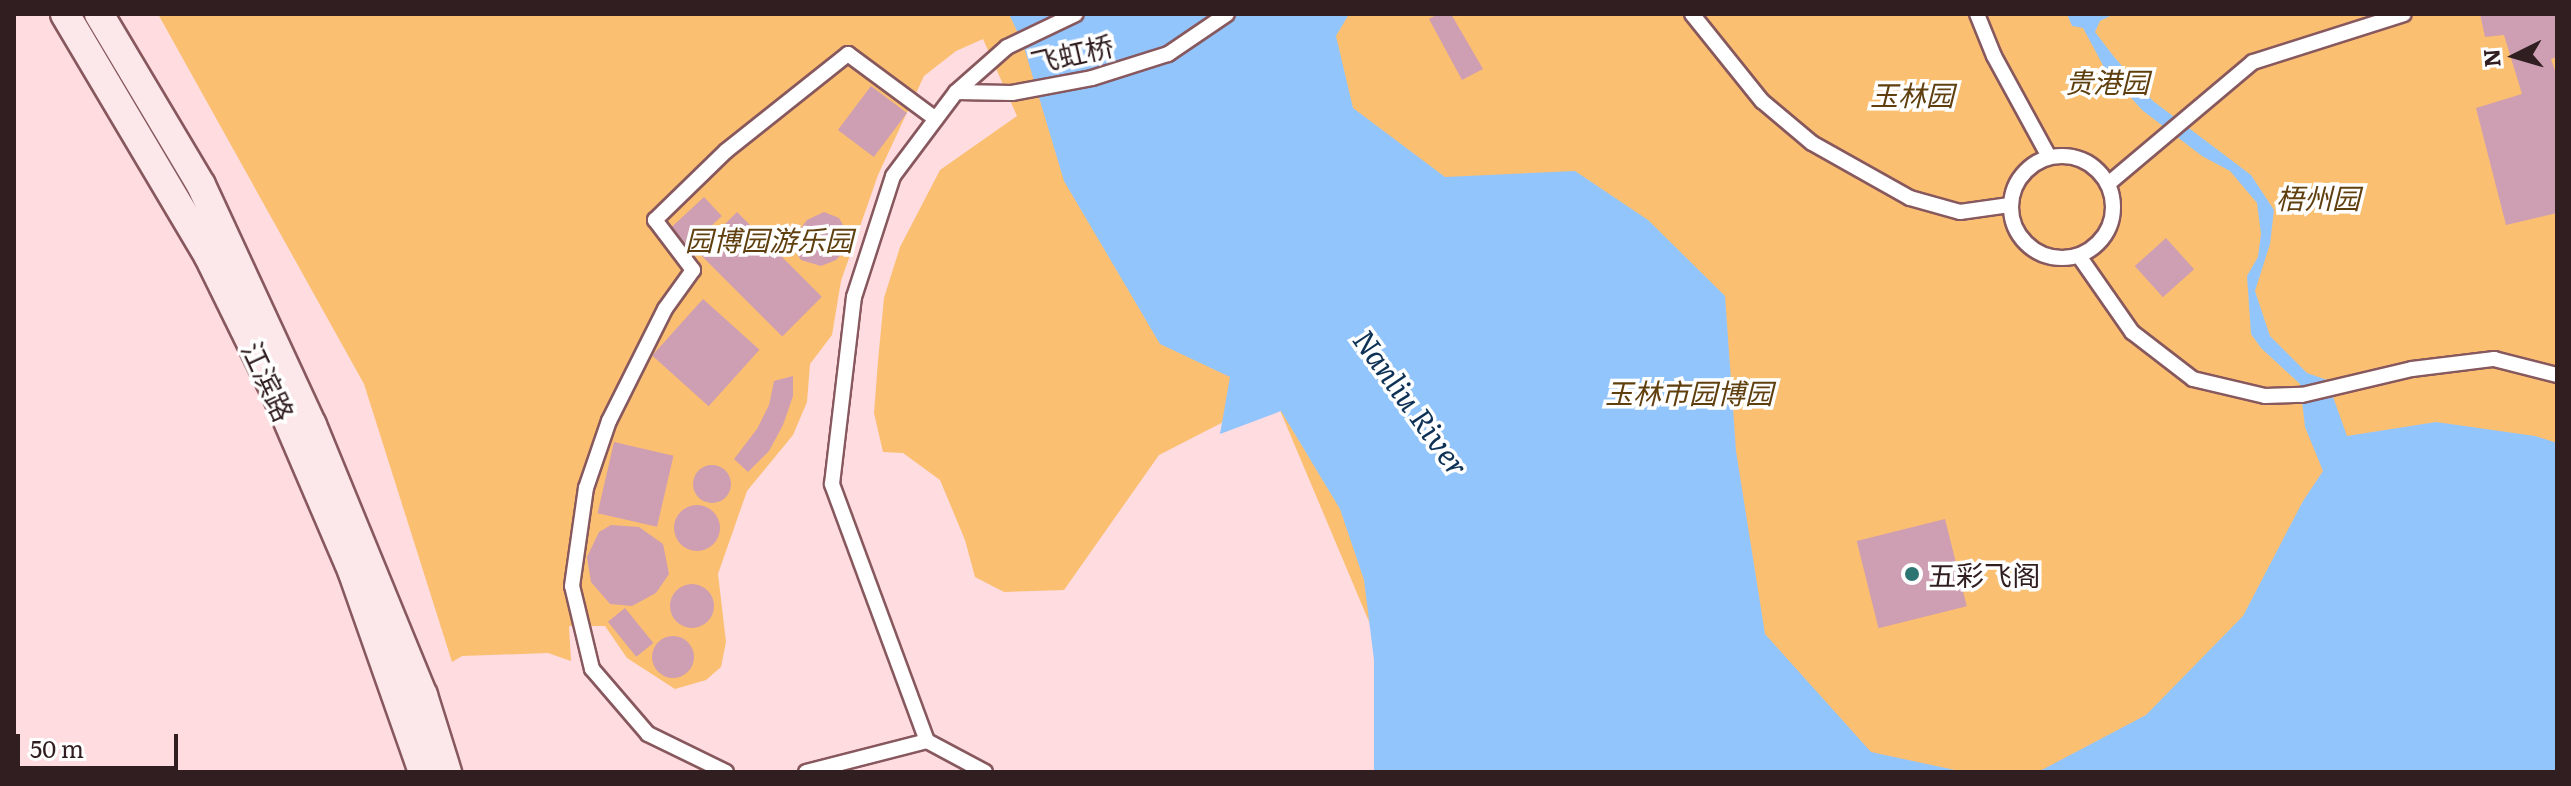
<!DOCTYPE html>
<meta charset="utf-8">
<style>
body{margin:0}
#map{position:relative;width:2571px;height:786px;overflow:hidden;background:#fedcdf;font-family:Literata,"Noto Sans SC",serif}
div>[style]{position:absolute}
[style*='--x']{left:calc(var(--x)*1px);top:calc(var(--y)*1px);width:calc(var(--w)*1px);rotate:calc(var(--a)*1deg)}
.green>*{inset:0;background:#fbbf72}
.water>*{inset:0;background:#93c5fd}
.building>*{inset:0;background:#ce9eb2;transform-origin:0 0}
.round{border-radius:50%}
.roads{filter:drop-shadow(2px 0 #87585d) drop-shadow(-2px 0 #87585d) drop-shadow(0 2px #87585d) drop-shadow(0 -2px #87585d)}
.pedestrian>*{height:14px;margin:-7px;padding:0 7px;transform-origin:7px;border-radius:7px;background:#fff}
.pedestrian>.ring{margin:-7px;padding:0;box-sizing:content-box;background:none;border:14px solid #fff;border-radius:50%}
.secondary>*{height:28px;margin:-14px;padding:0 14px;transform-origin:14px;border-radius:14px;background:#fce8ea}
.dots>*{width:22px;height:22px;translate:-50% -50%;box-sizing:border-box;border:4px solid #fff;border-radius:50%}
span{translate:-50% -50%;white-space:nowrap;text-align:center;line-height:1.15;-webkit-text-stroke:7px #fff;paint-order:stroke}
.street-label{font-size:28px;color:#311e20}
.park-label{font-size:28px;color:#603f0f;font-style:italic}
.poi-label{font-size:28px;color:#311e20}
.left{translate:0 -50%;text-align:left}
.water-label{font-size:30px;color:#0e3256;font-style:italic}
.frame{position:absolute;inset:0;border:16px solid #311e20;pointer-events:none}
.north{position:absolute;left:2475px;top:16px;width:80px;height:80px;-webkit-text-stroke:6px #fff;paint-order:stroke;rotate:265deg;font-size:22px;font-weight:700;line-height:32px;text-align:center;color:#311e20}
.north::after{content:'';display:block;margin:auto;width:28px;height:36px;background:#311e20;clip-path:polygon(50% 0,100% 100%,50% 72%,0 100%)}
.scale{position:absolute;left:16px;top:734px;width:162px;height:36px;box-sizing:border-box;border:4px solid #311e20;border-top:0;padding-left:10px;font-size:24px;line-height:28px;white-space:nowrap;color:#311e20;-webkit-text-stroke:6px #fff;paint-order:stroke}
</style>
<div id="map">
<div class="green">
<div style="clip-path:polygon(158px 14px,2557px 14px,2557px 772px,1390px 772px,1389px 669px,1274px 396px,1159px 455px,1064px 590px,1004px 592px,975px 577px,965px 540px,940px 480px,903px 453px,883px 452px,874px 413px,878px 361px,884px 298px,900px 247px,940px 170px,1017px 116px,983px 39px,956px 51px,924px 76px,878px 175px,841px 281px,832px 335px,810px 364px,807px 402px,793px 435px,747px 491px,718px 574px,726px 642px,721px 667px,706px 680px,675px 689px,627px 658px,605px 626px,569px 626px,571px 661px,548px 653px,462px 656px,452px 662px,364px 384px)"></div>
</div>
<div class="water">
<div style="clip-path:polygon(1009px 14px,1349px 14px,1336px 36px,1353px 108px,1445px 177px,1575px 171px,1648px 220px,1725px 296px,1736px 451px,1765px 634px,1871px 752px,1964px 772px,1374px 772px,1374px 660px,1364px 580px,1340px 509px,1281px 411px,1220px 434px,1230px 377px,1160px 344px,1064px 181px,1023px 44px)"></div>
<div style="clip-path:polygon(2067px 14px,2114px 14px,2100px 21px,2095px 32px,2115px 58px,2153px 101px,2251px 175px,2274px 210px,2270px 244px,2255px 291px,2270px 336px,2307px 373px,2327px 380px,2347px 436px,2436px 422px,2535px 436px,2557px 443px,2557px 772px,2038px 772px,2146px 715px,2243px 616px,2303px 501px,2323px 471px,2305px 427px,2300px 384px,2261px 348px,2251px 334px,2247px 276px,2258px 257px,2261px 234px,2257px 203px,2230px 171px,2202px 156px,2142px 110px,2105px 69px,2083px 28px,2072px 26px)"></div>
</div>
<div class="building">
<div style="clip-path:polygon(1438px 14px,1451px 14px,1483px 69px,1462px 80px,1429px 19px)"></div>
<div style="clip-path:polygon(2480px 14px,2557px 14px,2557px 57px,2551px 59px,2557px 77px,2557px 213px,2506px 225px,2476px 108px,2522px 94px,2504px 35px,2485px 37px)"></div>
<div style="left:871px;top:86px;width:45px;height:55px;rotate:37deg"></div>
<div style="left:704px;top:197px;width:26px;height:46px;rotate:47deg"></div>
<div style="left:737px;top:212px;width:120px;height:56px;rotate:45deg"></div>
<div style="clip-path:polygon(824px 212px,839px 218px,849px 235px,846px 249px,836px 260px,821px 266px,801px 260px,793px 248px,795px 236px,807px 220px)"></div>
<div style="left:2166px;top:238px;width:42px;height:42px;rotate:48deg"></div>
<div style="left:703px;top:299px;width:76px;height:76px;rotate:42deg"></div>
<div style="clip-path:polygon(793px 376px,793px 396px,783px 425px,769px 451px,748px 472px,734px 459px,757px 429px,769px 405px,774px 381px)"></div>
<div style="left:614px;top:442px;width:61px;height:73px;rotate:13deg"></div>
<div class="round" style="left:693px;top:465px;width:38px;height:38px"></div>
<div class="round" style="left:674px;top:505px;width:46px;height:46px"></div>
<div style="left:1945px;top:519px;width:90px;height:91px;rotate:76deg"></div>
<div style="clip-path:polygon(611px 525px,639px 527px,663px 544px,669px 574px,656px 593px,632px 606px,610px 604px,591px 582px,587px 557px,599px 532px)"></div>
<div class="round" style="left:670px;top:584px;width:44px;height:44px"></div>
<div style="left:625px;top:608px;width:45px;height:22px;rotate:51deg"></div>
<div class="round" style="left:652px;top:636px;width:42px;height:42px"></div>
</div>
<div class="roads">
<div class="pedestrian">
<div style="--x:1692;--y:14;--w:112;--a:51.2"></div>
<div style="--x:1762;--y:101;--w:65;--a:40"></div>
<div style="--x:1812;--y:143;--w:112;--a:29.3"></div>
<div style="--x:1910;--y:198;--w:52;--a:15.6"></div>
<div style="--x:1960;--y:212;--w:50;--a:-8"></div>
<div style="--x:1977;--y:14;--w:45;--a:68"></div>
<div style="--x:1994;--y:56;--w:115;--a:61.4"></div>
<div style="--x:956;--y:92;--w:56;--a:1"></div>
<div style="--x:1012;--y:93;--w:81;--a:-10.6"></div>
<div style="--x:1092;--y:78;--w:80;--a:-17.5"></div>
<div style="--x:1168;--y:54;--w:71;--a:-34.1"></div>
<div class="ring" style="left:2011px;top:156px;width:88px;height:88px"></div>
<div style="--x:2108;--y:184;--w:189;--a:-40.1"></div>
<div style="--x:2253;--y:62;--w:158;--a:-17.6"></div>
<div style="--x:2079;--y:256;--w:93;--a:55.1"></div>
<div style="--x:2132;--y:332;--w:77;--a:37.6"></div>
<div style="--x:2193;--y:379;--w:74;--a:13.3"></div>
<div style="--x:2265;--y:396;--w:37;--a:-2"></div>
<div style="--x:2302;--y:395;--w:113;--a:-13.3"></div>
<div style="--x:2412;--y:369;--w:83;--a:-7"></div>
<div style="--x:2494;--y:359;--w:65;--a:14.3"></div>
<div style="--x:726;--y:772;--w:87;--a:-154"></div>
<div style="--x:648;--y:734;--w:86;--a:-130.7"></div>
<div style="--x:592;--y:669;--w:85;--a:-103.5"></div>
<div style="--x:572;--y:586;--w:99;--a:-81.9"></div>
<div style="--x:586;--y:488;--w:71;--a:-71.1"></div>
<div style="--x:609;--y:421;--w:125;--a:-63.4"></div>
<div style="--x:665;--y:309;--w:48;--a:-54.3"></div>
<div style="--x:693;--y:270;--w:63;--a:-127.2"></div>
<div style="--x:655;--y:220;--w:99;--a:-44.2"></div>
<div style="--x:726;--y:151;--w:156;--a:-38.5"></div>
<div style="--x:848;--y:54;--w:109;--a:36.5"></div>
<div style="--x:806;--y:772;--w:125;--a:-14.4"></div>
<div style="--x:985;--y:772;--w:66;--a:-151.9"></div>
<div style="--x:927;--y:741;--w:274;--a:-110.3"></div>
<div style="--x:832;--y:484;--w:188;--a:-83.3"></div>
<div style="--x:854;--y:297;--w:127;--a:-72.1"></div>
<div style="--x:893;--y:176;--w:105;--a:-53.1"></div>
<div style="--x:956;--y:92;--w:68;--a:-41.4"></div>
<div style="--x:1007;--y:47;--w:76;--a:-25.6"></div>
</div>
<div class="secondary">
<div style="--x:65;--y:14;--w:282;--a:59.3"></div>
<div style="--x:209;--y:257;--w:152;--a:63.8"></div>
<div style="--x:276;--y:393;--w:196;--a:66.8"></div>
<div style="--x:353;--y:573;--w:211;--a:70.6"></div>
<div style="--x:99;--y:14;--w:199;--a:59.2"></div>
<div style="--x:201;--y:185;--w:264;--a:65.2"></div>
<div style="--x:312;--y:425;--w:292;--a:67.7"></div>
<div style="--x:423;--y:695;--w:81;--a:72.7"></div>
</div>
</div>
<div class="dots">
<div style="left:1912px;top:574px;background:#2c7573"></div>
</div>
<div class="street-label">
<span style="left:1072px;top:53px;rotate:-13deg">飞虹桥</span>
<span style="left:269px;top:381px;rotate:65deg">江滨路</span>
</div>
<div class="park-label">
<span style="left:2107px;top:81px">贵港园</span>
<span style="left:1912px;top:94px">玉林园</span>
<span style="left:2318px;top:197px">梧州园</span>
<span style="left:769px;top:239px">园博园游乐园</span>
<span style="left:1689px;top:392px">玉林市园博园</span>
</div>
<div class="poi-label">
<span class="left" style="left:1928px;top:574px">五彩飞阁</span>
</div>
<div class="water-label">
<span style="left:1412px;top:402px;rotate:54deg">Nanliu River</span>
</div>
<div class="frame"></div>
<div class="north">N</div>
<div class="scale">50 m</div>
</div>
